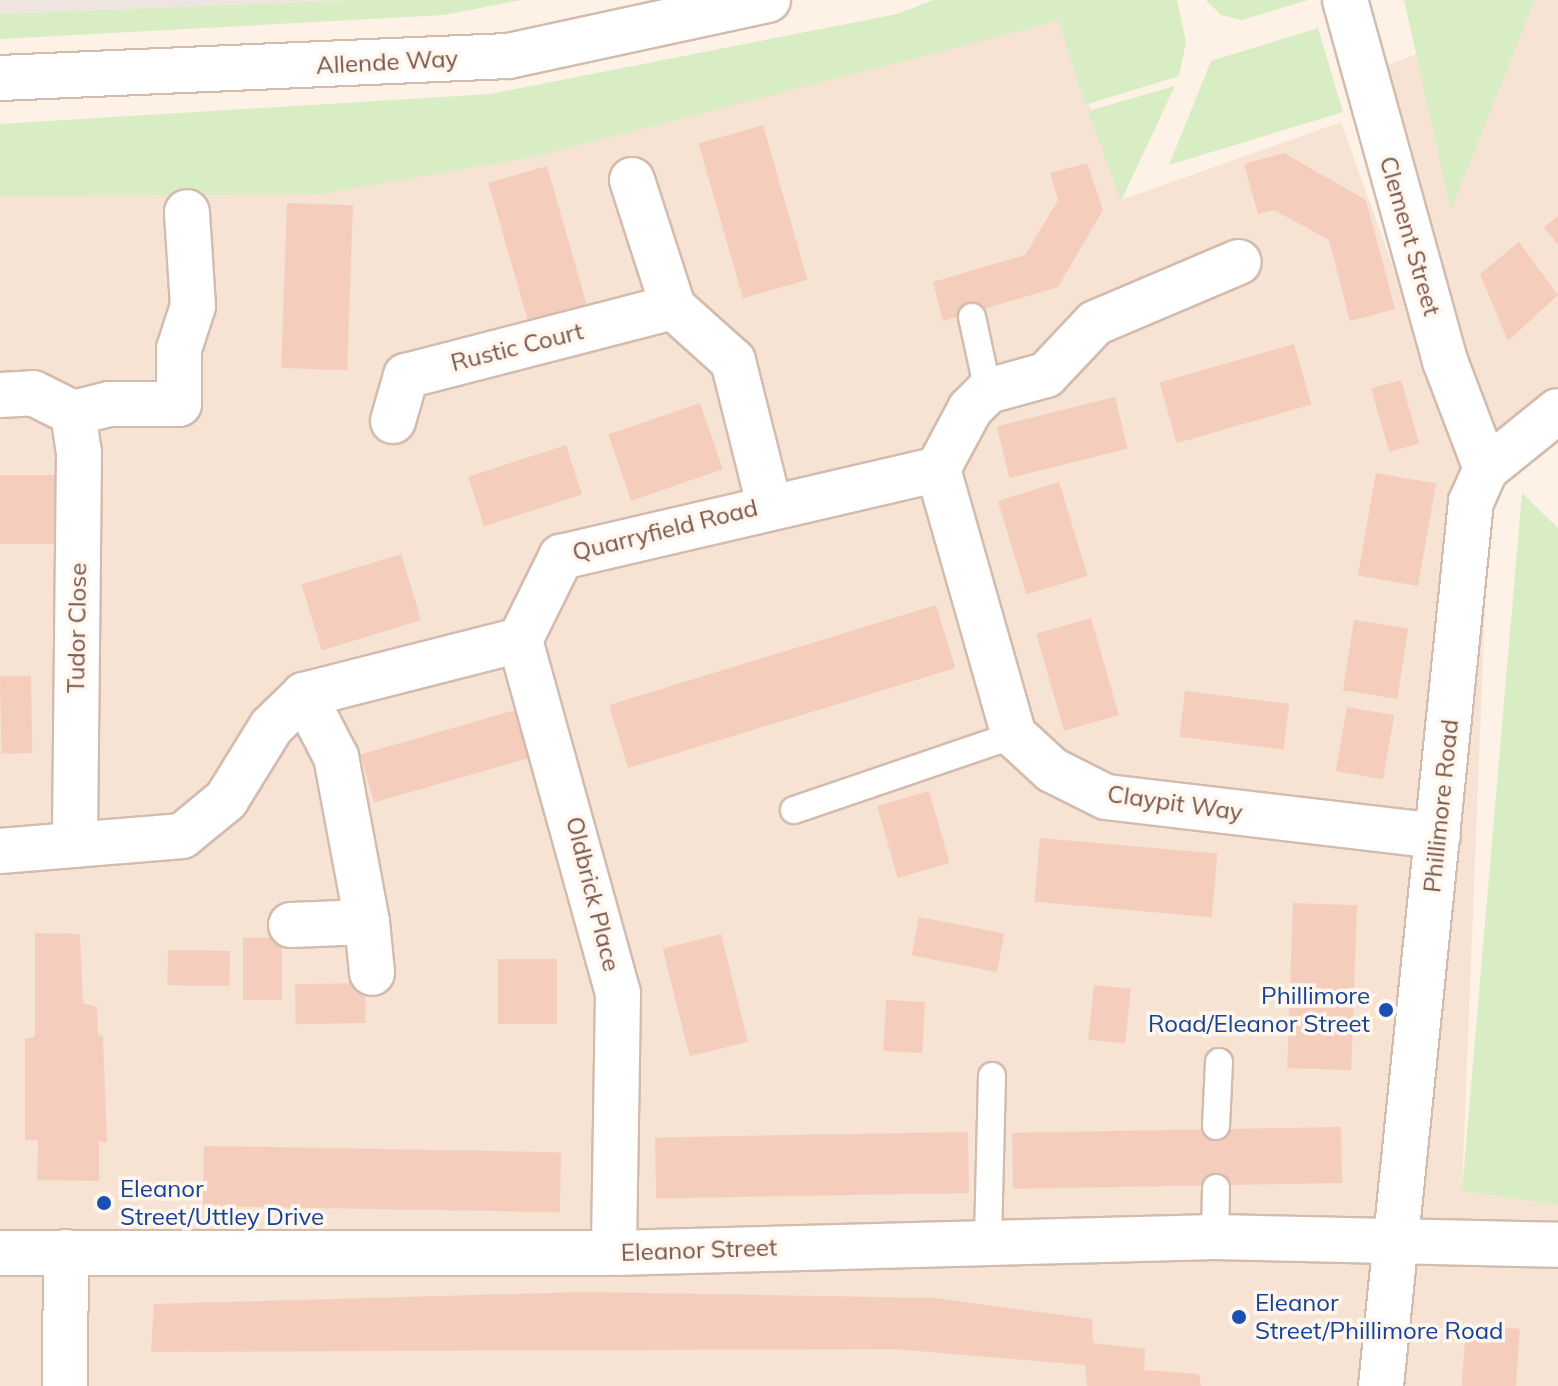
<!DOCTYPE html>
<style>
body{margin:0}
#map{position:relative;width:1558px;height:1386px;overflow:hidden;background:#fef2e7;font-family:Mulish,sans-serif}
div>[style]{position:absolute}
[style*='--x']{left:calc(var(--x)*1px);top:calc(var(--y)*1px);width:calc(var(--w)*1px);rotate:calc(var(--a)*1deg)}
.residential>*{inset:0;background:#f6e3d4}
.industrial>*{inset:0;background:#eee5e0}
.green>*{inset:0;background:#d8edc3}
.building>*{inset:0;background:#f5cdbc;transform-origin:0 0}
.roads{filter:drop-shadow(2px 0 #d3bbae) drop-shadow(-2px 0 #d3bbae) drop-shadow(0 2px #d3bbae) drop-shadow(0 -2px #d3bbae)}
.lane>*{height:26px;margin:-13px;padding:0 13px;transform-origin:13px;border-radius:13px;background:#fff}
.street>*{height:44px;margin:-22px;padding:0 22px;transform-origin:22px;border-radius:22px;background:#fff}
.dots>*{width:22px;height:22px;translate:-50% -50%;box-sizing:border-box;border:4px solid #fff7ee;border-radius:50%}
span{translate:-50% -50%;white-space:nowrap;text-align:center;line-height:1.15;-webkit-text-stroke:7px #fff7ee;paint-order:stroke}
.street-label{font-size:24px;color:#7a5549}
.transit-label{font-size:24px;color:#164399}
.right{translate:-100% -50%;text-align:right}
.left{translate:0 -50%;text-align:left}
</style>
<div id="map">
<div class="residential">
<div style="clip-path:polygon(945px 0,1054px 0,1121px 200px,1341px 122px,1488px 532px,1462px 1191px,1558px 1205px,1558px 1386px,0 1386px,0 145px,517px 125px)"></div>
<div style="clip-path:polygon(1535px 0,1558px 0,1558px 394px,1496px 440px,1349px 80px,1531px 10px)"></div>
</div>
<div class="industrial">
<div style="clip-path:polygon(0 0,352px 0,0 14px)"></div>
</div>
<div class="green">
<div style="clip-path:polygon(352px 0,522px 0,444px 15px,0 39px,0 14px)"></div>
<div style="clip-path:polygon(933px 0,1177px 0,1186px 42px,1179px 76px,1085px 105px,1059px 21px,537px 156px,322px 194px,0 196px,0 124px,490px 94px,897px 14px)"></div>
<div style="clip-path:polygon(1206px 0,1308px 0,1242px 20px,1221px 15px)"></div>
<div style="clip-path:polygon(1404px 0,1535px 0,1451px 210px)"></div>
<div style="clip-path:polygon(1318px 28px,1343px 112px,1169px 165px,1211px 61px)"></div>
<div style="clip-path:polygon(1175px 86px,1121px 201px,1088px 111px)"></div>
<div style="clip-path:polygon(1522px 493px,1558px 528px,1558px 1205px,1462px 1191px)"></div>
</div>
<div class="building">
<div style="left:763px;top:125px;width:161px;height:67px;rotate:74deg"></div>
<div style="clip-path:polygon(1284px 153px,1366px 200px,1395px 309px,1350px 321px,1329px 240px,1274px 210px,1258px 214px,1244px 164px)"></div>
<div style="clip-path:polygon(1087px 163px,1103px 210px,1058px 287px,943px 321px,933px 282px,1025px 255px,1058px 200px,1050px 173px)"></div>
<div style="left:547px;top:166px;width:150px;height:61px;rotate:74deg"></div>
<div style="left:287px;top:203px;width:66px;height:165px;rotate:2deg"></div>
<div style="clip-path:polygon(1558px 216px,1558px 245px,1544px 227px)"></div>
<div style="clip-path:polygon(1519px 242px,1558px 295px,1508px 341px,1480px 274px)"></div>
<div style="left:1294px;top:344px;width:63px;height:140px;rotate:74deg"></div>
<div style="left:1401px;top:380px;width:66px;height:31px;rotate:74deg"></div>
<div style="left:1115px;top:397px;width:53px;height:122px;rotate:76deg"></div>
<div style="left:700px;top:403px;width:70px;height:97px;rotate:71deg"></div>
<div style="left:566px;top:445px;width:52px;height:103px;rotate:72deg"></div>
<div style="left:1376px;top:473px;width:61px;height:104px;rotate:10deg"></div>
<div style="left:0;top:475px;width:57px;height:69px"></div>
<div style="left:1059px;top:482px;width:98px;height:64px;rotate:73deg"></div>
<div style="left:401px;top:554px;width:69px;height:104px;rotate:73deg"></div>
<div style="left:936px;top:605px;width:66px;height:342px;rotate:73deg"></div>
<div style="left:1091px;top:618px;width:101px;height:57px;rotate:74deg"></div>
<div style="left:1354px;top:620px;width:55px;height:71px;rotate:9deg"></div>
<div style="left:31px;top:676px;width:77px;height:31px;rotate:89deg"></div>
<div style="left:1185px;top:691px;width:105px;height:46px;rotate:7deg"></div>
<div style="left:1347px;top:707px;width:48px;height:65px;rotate:10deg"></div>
<div style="left:519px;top:709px;width:50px;height:165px;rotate:74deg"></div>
<div style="left:929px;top:791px;width:75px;height:54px;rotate:74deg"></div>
<div style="left:1040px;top:838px;width:178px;height:64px;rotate:5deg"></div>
<div style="left:1293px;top:903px;width:64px;height:165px;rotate:2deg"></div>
<div style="left:919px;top:917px;width:87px;height:39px;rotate:11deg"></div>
<div style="clip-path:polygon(35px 933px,80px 934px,83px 1003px,97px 1007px,98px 1035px,103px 1036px,107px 1143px,99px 1141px,99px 1181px,37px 1180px,38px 1140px,25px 1140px,25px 1039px,35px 1037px)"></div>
<div style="left:721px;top:934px;width:111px;height:60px;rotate:76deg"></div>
<div style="left:243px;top:938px;width:39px;height:62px"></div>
<div style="left:168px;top:950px;width:62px;height:35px;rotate:1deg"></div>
<div style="left:498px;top:959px;width:59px;height:65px"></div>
<div style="left:365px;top:983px;width:40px;height:70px;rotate:89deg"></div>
<div style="left:1094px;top:985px;width:37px;height:55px;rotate:6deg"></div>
<div style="left:886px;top:1000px;width:39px;height:51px;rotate:3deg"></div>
<div style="left:1341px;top:1127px;width:56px;height:329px;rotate:89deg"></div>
<div style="left:968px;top:1132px;width:61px;height:313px;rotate:89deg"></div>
<div style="left:204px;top:1146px;width:357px;height:60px;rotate:1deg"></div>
<div style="clip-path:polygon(585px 1292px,934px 1298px,1092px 1319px,1093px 1343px,1145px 1349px,1144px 1370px,1199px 1374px,1201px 1386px,1087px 1386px,1085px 1365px,894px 1349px,151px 1352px,154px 1304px)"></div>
<div style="left:1466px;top:1325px;width:54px;height:61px;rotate:4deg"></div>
</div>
<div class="roads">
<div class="lane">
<div style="--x:972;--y:317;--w:76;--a:77.8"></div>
<div style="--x:794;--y:810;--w:232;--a:-18.8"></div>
<div style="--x:1216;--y:1126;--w:64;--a:-87.3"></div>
<div style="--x:1215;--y:1237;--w:49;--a:-88.8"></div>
<div style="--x:988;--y:1240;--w:164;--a:-88.6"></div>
</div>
<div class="street">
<div style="--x:1345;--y:0;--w:375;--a:74.5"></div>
<div style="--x:1445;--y:361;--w:116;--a:69.2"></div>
<div style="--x:0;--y:78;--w:508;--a:-2.48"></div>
<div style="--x:508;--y:56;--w:266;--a:-12.2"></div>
<div style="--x:632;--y:180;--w:133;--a:72.1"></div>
<div style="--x:673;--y:307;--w:81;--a:42"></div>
<div style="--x:733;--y:361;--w:147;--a:75.9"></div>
<div style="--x:0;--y:395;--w:33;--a:-3"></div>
<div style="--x:33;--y:393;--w:45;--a:26.6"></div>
<div style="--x:73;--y:413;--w:40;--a:81.5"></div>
<div style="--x:79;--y:453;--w:392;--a:90.6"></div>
<div style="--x:73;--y:413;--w:37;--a:-14"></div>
<div style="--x:109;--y:404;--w:70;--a:0"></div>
<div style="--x:179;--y:404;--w:55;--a:-90"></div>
<div style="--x:179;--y:349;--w:45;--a:-72"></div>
<div style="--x:193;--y:306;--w:94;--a:-93.7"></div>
<div style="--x:393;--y:421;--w:47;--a:-73.9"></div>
<div style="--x:406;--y:376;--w:276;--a:-14.5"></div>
<div style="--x:938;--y:469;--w:277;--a:74.1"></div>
<div style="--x:1014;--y:735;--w:52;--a:42.6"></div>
<div style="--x:1052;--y:770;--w:60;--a:26.6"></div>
<div style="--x:1106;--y:797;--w:334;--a:6.7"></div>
<div style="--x:938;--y:469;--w:68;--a:-61.9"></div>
<div style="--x:970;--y:409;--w:25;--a:-45"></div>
<div style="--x:988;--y:391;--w:60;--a:-15.4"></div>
<div style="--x:1046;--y:375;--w:71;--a:-46.7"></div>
<div style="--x:1095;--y:323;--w:156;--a:-23"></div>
<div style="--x:520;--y:640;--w:366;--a:74.5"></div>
<div style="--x:618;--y:993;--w:260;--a:90.9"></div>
<div style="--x:0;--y:851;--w:183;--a:-4.7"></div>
<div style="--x:182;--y:836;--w:57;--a:-39.3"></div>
<div style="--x:226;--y:800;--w:86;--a:-58.3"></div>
<div style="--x:271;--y:727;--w:46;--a:-44.1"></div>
<div style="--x:304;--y:695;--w:223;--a:-14.3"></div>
<div style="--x:520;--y:640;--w:93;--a:-63.7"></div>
<div style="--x:561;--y:557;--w:387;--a:-13.1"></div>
<div style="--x:367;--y:922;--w:51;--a:84.4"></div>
<div style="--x:291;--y:925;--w:76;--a:-2.3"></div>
<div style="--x:367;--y:922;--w:168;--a:-100.6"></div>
<div style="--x:336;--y:757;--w:70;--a:-117.3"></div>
<div style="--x:0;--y:1253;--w:614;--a:0"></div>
<div style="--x:614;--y:1253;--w:601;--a:-1.52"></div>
<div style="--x:1215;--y:1237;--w:343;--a:1.3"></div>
<div style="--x:65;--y:1386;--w:134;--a:-89.6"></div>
<div style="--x:1381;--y:1386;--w:889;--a:-84.19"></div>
<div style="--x:1471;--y:502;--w:36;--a:-66"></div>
<div style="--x:1486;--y:469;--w:92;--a:-38.9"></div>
</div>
</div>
<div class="dots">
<div style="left:1386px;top:1010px;background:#1a4fb4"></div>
<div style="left:104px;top:1203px;background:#1a4fb4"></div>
<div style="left:1239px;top:1317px;background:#1a4fb4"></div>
</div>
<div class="street-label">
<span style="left:387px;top:62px;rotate:-3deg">Allende Way</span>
<span style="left:1410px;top:236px;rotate:74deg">Clement Street</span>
<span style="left:517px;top:347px;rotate:-14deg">Rustic Court</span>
<span style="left:665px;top:530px;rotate:-14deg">Quarryfield Road</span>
<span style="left:77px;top:628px;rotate:-89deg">Tudor Close</span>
<span style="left:1175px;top:803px;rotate:8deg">Claypit Way</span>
<span style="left:1441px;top:806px;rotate:-84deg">Phillimore Road</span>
<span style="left:593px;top:894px;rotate:76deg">Oldbrick Place</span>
<span style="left:699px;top:1250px;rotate:-2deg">Eleanor Street</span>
</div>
<div class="transit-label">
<span class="right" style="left:1370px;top:1010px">Phillimore<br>Road/Eleanor Street</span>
<span class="left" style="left:120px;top:1203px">Eleanor<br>Street/Uttley Drive</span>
<span class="left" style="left:1255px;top:1317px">Eleanor<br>Street/Phillimore Road</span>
</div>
</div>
